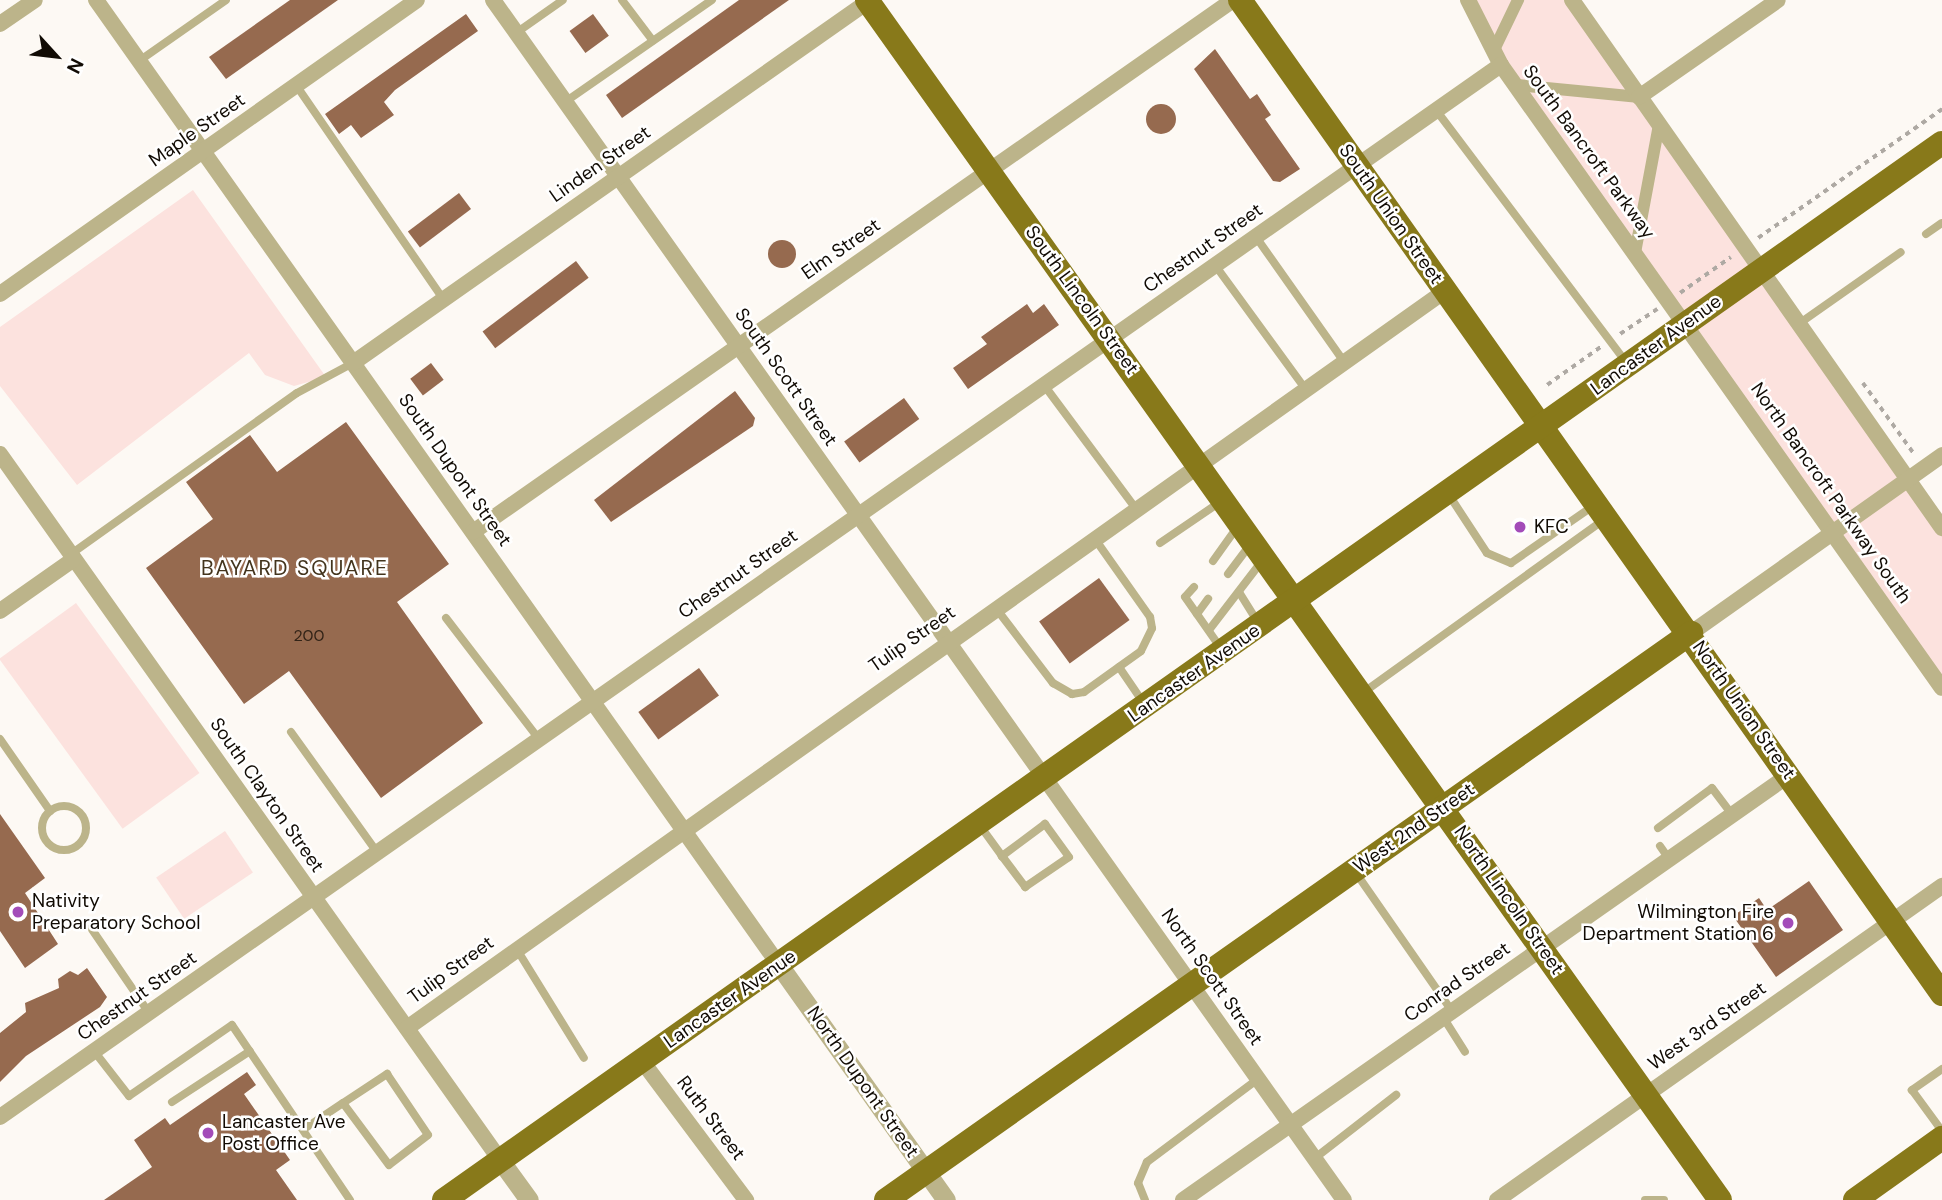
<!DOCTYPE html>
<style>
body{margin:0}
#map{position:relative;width:1942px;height:1200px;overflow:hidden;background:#fdf9f4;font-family:"DM Sans",sans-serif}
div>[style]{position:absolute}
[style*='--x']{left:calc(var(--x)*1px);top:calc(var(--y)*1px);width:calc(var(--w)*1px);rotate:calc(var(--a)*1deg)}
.green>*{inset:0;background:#fce2de;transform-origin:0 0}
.building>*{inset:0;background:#966a4f;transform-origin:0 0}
.round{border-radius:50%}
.path>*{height:3.5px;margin-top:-1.75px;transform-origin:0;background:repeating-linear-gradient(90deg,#aea9a3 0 5px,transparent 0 10px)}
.service>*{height:8px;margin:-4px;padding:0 4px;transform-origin:4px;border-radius:4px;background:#bcb48a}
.service>.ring{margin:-4px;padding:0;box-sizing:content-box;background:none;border:8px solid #bcb48a;border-radius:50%}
.pedestrian>*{height:12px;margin:-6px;padding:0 6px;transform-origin:6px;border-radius:6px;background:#bcb48a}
.minor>*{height:16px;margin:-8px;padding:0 8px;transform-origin:8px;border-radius:8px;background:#bcb48a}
.tertiary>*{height:19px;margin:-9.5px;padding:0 9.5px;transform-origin:9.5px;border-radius:9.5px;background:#bcb48a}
.primary>*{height:24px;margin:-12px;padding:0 12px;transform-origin:12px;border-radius:12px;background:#88791a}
.dots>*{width:19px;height:19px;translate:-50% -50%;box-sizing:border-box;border:4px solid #fff;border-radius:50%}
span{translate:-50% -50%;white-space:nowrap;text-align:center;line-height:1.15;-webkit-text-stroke:5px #fff;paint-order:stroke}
.number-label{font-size:16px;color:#322317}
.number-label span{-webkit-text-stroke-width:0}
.street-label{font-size:19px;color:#110b04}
.poi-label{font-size:19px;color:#110b04}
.left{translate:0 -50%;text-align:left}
.right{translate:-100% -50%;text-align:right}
.neighbourhood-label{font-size:21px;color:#43341d;letter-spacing:2px}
.north{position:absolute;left:21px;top:21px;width:70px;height:70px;-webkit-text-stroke:5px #fff;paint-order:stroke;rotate:117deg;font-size:19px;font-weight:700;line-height:28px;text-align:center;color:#110b04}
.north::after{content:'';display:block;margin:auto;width:24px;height:32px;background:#110b04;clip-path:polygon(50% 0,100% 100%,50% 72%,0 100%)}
</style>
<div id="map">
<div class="green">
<div style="clip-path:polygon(1468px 0,1572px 0,1942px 528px,1942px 688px,1517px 85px)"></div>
<div style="clip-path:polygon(193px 190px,326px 377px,294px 386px,265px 375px,249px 353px,77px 485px,0 386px,0 327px)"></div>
<div style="left:76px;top:603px;width:210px;height:95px;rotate:54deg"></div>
<div style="left:225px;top:831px;width:50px;height:83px;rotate:56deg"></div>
</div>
<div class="building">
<div style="clip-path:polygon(290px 0,338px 0,226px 79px,209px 57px)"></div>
<div style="clip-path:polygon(739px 0,789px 0,622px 118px,606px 95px)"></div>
<div style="clip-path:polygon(466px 14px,478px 31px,395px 90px,384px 102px,394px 115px,361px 138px,351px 125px,339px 134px,325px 114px)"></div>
<div style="left:593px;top:14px;width:27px;height:29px;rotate:54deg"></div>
<div style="clip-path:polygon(1215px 49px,1250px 99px,1257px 94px,1271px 115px,1265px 119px,1300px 169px,1280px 182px,1273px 181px,1194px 69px)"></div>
<div class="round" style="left:1146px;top:104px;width:30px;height:30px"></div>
<div style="left:459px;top:193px;width:20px;height:64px;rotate:53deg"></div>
<div class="round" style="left:768px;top:240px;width:28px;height:28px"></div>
<div style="left:576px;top:261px;width:21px;height:117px;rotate:53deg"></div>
<div style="clip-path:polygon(1027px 304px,1033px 313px,1044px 304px,1059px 325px,968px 389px,953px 368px,987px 344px,981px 337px)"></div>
<div style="left:431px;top:363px;width:21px;height:26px;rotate:53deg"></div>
<div style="clip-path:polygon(735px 391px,755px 418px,753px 426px,611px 522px,594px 500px)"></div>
<div style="left:904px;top:398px;width:26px;height:74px;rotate:54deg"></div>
<div style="clip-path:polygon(346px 422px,449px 564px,397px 602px,483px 723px,381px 798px,289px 671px,244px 704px,146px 568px,213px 519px,186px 482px,250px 435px,277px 472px)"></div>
<div style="left:1099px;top:578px;width:52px;height:74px;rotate:54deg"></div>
<div style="left:699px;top:668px;width:34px;height:75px;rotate:54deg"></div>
<div style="clip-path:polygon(0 814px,45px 878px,25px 893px,58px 944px,25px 968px,0 931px)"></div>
<div style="clip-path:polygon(1809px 881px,1843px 930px,1776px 977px,1733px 916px,1759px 898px,1767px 910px)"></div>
<div style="clip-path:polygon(87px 968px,107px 997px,100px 1007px,26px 1056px,0 1082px,0 1033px,26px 1012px,25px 1003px,59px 988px,58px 979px,70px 971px,78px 975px)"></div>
<div style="clip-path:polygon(247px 1072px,256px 1085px,244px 1094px,290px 1160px,276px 1170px,297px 1200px,104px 1200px,152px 1167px,134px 1140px,165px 1118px,170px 1125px)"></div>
</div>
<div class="path">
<div style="--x:1758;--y:238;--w:225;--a:-35"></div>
<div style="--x:1680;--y:293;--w:62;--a:-35.2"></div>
<div style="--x:1620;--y:334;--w:45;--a:-34"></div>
<div style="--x:1863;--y:383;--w:89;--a:54.2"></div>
<div style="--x:1547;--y:385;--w:67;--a:-35.3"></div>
</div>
<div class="service">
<div style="--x:622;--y:0;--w:51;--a:52.9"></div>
<div style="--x:516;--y:33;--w:57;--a:-35.1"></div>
<div style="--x:139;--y:61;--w:106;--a:-35"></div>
<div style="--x:296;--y:85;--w:261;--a:55.5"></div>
<div style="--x:565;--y:102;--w:179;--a:-34.8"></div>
<div style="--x:1436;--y:110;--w:316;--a:53"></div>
<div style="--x:1926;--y:234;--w:19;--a:-35"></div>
<div style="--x:1256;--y:237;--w:154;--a:54.8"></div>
<div style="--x:1215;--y:265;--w:155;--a:53.9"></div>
<div style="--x:1800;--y:323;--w:123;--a:-35.1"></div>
<div style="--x:1044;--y:385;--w:156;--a:53.4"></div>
<div style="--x:1449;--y:495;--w:69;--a:56.8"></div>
<div style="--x:1487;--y:553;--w:26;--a:23"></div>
<div style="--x:1511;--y:563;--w:100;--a:-34.8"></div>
<div style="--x:1160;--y:543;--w:73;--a:-34.3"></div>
<div style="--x:71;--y:554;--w:277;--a:-35.5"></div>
<div style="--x:297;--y:393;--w:64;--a:-28.2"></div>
<div style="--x:1213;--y:561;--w:43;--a:-54.5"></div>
<div style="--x:1228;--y:574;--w:36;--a:-53"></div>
<div style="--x:1194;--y:587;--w:13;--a:132"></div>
<div style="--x:1185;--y:597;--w:61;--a:55"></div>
<div style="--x:1239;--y:592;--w:36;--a:58"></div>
<div style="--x:995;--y:607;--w:96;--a:52.7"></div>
<div style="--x:1053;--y:683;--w:22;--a:30"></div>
<div style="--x:1072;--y:694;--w:12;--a:-9"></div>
<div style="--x:1084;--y:692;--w:70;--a:-35.7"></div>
<div style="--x:1141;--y:651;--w:25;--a:-64"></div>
<div style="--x:1152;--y:628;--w:11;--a:-100"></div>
<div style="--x:1150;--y:617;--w:95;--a:-125.2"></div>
<div style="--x:1197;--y:614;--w:19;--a:-54"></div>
<div style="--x:446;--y:618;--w:153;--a:52.5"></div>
<div style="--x:1209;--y:630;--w:87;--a:-52.5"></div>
<div style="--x:1119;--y:667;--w:42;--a:55.6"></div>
<div style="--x:1364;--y:692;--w:294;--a:-35.7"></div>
<div style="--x:291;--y:732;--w:148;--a:54.4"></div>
<div style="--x:0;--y:739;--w:88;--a:55.2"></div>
<div class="ring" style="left:42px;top:806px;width:36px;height:36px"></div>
<div style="--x:981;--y:827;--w:36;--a:54"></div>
<div style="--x:1002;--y:856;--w:39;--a:53"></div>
<div style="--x:1025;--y:887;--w:53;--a:-34.3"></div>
<div style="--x:1069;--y:857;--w:41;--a:-126"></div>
<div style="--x:1045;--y:824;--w:54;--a:143.3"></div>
<div style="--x:1658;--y:828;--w:67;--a:-36.5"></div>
<div style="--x:1712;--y:788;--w:34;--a:53"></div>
<div style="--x:1660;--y:846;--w:16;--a:55"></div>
<div style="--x:1356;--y:873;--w:168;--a:55.2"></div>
<div style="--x:91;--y:928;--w:103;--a:55.7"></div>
<div style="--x:516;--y:948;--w:129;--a:58.3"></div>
<div style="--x:1443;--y:1017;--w:41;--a:57.8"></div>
<div style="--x:94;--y:1051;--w:57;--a:52.1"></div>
<div style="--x:129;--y:1096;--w:125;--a:-34.6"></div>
<div style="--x:232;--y:1025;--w:211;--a:56"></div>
<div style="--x:1942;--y:1069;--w:37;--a:145"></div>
<div style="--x:1912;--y:1090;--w:51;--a:53.8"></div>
<div style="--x:172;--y:1102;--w:93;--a:-33.2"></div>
<div style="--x:304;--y:1129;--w:47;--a:-33.7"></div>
<div style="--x:343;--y:1103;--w:53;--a:-33.4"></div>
<div style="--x:387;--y:1074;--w:73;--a:56.1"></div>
<div style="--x:428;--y:1135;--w:49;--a:142.4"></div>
<div style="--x:389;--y:1165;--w:77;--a:-126.6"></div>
<div style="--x:1315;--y:1158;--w:103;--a:-37.9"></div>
<div style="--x:1145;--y:1200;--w:18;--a:-112"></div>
<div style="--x:1138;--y:1183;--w:23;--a:-67"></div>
<div style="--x:1147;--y:1162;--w:139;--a:-36.8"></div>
<div style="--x:1645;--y:1200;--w:19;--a:0"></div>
</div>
<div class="pedestrian">
<div style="--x:1493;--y:52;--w:58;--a:-64.3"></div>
<div style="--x:1517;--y:85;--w:123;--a:5.6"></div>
<div style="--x:1635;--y:253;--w:130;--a:-79.4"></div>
</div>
<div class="minor">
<div style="--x:96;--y:0;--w:1182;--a:54.71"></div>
<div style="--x:493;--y:0;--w:1471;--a:54.66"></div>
<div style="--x:1468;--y:0;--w:73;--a:63.1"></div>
<div style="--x:1501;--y:65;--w:763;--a:54.71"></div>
<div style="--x:1572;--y:0;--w:645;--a:54.98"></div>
<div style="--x:0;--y:24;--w:42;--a:-34.4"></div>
<div style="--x:1639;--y:97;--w:169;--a:-34.9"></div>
<div style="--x:0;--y:294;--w:510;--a:-35.19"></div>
<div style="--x:353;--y:363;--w:632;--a:-35.07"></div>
<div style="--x:0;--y:454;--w:865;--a:54.69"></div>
<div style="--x:473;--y:532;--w:928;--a:-34.99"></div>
<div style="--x:0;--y:611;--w:90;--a:-35.1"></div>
<div style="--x:1691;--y:633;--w:308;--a:-35.3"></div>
<div style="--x:407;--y:1028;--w:1273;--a:-35.38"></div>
<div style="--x:642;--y:1061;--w:174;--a:53.2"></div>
<div style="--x:0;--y:1117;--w:1833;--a:-35.03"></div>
<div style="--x:1183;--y:1200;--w:740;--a:-35.04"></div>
<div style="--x:1497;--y:1200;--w:545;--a:-35.21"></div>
</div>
<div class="tertiary">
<div style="--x:779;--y:965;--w:288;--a:54.6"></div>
<div style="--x:500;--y:1160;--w:49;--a:54.1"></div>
</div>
<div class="primary">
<div style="--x:867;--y:0;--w:1472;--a:54.59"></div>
<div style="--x:1240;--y:0;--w:1217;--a:54.77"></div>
<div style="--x:444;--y:1200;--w:1833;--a:-35.21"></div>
<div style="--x:886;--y:1200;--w:985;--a:-35.16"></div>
<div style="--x:1855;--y:1200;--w:107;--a:-35.5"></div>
</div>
<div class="dots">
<div style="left:1520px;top:527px;background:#a34cb9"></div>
<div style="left:18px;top:912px;background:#a34cb9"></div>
<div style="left:1788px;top:923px;background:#a34cb9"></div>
<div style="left:208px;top:1133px;background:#a34cb9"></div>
</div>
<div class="number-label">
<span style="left:309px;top:636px">200</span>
</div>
<div class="street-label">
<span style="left:197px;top:130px;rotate:-35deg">Maple Street</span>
<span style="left:1589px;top:152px;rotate:54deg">South Bancroft Parkway</span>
<span style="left:600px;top:164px;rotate:-35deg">Linden Street</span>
<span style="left:1391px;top:214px;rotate:55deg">South Union Street</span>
<span style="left:1203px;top:248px;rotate:-35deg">Chestnut Street</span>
<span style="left:841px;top:249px;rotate:-35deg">Elm Street</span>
<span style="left:1082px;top:300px;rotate:54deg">South Lincoln Street</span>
<span style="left:1656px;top:345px;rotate:-36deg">Lancaster Avenue</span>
<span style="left:786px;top:377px;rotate:55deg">South Scott Street</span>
<span style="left:455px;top:470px;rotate:55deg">South Dupont Street</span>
<span style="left:1831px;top:493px;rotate:55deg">North Bancroft Parkway South</span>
<span style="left:738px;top:574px;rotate:-35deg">Chestnut Street</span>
<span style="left:912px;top:639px;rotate:-35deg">Tulip Street</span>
<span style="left:1194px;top:673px;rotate:-35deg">Lancaster Avenue</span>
<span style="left:1744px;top:710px;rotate:55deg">North Union Street</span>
<span style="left:267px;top:795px;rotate:55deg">South Clayton Street</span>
<span style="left:1414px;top:828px;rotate:-35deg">West 2nd Street</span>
<span style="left:1509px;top:900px;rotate:55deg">North Lincoln Street</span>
<span style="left:451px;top:970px;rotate:-36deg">Tulip Street</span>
<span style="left:1212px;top:977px;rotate:55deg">North Scott Street</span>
<span style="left:1457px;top:982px;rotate:-35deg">Conrad Street</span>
<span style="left:137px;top:996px;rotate:-35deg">Chestnut Street</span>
<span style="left:730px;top:999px;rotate:-35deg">Lancaster Avenue</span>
<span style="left:1707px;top:1026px;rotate:-35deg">West 3rd Street</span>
<span style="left:863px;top:1082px;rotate:55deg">North Dupont Street</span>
<span style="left:711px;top:1118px;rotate:53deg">Ruth Street</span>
</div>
<div class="poi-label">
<span class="left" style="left:1534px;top:527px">KFC</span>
<span class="left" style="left:32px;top:912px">Nativity<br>Preparatory School</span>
<span class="right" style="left:1774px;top:923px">Wilmington Fire<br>Department Station 6</span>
<span class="left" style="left:222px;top:1133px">Lancaster Ave<br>Post Office</span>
</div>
<div class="neighbourhood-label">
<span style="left:295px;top:568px">BAYARD SQUARE</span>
</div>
<div class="north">N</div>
</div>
